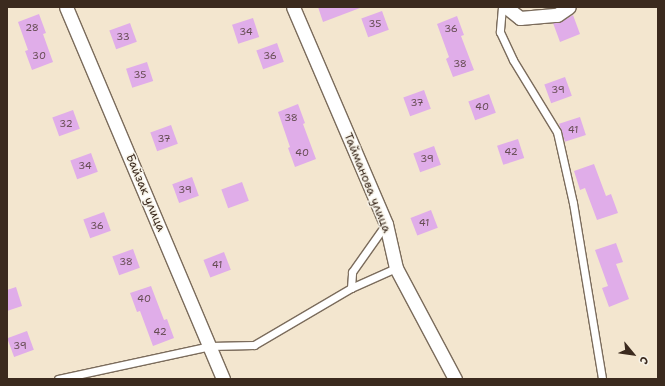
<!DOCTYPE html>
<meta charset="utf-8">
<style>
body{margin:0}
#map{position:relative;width:665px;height:386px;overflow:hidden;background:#f3e6cf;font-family:"Shantell Sans",sans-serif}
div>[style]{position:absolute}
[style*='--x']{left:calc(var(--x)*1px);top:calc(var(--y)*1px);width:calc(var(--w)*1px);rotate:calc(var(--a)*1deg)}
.building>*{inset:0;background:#e0ade9;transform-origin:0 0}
.roads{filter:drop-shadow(1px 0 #7b6c5c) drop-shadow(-1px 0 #7b6c5c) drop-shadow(0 1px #7b6c5c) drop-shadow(0 -1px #7b6c5c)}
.service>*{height:7px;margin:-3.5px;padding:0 3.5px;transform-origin:3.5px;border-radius:3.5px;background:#fff}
.minor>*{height:13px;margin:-6.5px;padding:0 6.5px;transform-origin:6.5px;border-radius:6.5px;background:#fff}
span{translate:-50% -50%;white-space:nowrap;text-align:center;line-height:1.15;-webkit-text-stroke:3px #f7f3e8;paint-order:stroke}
.number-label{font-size:10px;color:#644b51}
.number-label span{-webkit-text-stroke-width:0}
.street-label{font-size:12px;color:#3b2a1e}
.frame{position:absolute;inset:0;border:8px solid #3b2a1e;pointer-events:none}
.north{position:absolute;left:613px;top:334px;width:40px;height:40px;-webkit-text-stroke:3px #f7f3e8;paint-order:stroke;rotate:119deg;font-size:11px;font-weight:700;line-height:16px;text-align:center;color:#3b2a1e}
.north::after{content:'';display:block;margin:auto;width:14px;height:18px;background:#3b2a1e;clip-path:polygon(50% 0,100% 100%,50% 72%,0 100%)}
</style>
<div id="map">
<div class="building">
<div style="clip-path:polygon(318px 7px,359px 7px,360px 8px,323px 22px)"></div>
<div style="left:382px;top:11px;width:20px;height:22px;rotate:70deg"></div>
<div style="clip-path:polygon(39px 14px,46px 33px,43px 34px,53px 62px,32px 70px,25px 51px,28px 50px,18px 22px)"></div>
<div style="clip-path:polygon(573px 15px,580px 34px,560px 42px,553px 23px,561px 22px)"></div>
<div style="clip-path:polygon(457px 16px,464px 35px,461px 36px,474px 70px,453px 77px,446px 59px,449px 57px,437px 24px)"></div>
<div style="left:253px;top:18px;width:20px;height:22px;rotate:72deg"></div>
<div style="left:130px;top:23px;width:20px;height:22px;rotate:70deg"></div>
<div style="left:277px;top:43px;width:20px;height:22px;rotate:70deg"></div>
<div style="left:147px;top:62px;width:20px;height:22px;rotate:72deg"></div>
<div style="left:565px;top:77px;width:20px;height:22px;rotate:70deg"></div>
<div style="left:424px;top:90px;width:20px;height:22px;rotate:70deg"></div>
<div style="left:489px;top:94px;width:20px;height:22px;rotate:70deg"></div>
<div style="clip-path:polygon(298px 104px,305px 123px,303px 124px,316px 159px,295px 167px,288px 148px,290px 147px,278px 112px)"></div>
<div style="left:73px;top:110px;width:20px;height:22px;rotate:70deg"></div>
<div style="left:580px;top:117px;width:19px;height:22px;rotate:72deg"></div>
<div style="left:171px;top:125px;width:20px;height:22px;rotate:70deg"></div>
<div style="left:518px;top:139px;width:20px;height:22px;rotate:72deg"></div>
<div style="left:434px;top:146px;width:20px;height:22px;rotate:70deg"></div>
<div style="left:91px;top:153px;width:20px;height:22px;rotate:70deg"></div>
<div style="clip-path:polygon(594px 164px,606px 196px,611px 194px,618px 213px,597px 220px,585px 188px,580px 190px,574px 171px)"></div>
<div style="left:192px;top:177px;width:20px;height:21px;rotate:70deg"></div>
<div style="left:242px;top:182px;width:20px;height:22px;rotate:70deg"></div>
<div style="left:431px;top:210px;width:19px;height:22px;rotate:69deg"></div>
<div style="left:104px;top:212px;width:20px;height:22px;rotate:70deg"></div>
<div style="clip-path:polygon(616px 243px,623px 262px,616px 264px,629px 299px,609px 307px,602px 288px,608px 286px,595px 250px)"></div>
<div style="left:133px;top:249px;width:20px;height:22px;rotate:70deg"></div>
<div style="left:224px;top:252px;width:19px;height:22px;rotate:69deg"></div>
<div style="clip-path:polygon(151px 286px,164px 320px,167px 319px,174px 338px,153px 346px,140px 311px,137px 312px,130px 293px)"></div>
<div style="clip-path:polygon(16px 287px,22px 306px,7px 311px,7px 290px)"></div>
<div style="left:27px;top:331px;width:20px;height:21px;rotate:70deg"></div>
</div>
<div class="roads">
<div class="service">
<div style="--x:502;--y:7;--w:25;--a:95"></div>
<div style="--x:500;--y:32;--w:31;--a:65"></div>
<div style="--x:513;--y:60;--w:84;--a:58.6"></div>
<div style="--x:557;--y:132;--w:73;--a:77.3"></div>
<div style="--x:573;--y:203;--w:178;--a:80.6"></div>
<div style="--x:351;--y:288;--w:16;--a:-86"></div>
<div style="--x:352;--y:272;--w:59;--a:-54.7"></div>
<div style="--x:58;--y:379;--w:156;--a:-12.2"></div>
<div style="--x:210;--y:346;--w:44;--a:-1.3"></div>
<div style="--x:254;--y:345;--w:113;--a:-30.4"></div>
<div style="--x:351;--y:288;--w:49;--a:-24"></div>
</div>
<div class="minor">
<div style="--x:66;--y:7;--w:404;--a:67.1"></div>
<div style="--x:293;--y:7;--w:236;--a:66.8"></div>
<div style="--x:386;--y:224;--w:45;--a:77.2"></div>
<div style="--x:396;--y:268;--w:126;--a:62"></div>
<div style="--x:506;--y:7;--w:18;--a:38"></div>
<div style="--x:520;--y:18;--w:37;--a:-5"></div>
<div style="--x:557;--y:15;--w:14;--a:-34"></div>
</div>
</div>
<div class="number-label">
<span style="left:375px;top:24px">35</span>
<span style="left:32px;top:28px">28</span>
<span style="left:451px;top:29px">36</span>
<span style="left:246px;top:32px">34</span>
<span style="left:123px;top:37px">33</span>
<span style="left:39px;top:56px">30</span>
<span style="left:270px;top:56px">36</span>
<span style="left:460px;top:64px">38</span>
<span style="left:140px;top:75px">35</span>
<span style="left:558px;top:90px">39</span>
<span style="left:417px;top:103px">37</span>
<span style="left:482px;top:107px">40</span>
<span style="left:291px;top:118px">38</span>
<span style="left:66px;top:124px">32</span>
<span style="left:573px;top:130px">41</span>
<span style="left:164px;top:139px">37</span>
<span style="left:511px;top:152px">42</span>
<span style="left:302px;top:153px">40</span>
<span style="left:427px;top:159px">39</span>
<span style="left:85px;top:166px">34</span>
<span style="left:185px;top:190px">39</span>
<span style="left:424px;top:223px">41</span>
<span style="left:97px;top:226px">36</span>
<span style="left:126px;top:262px">38</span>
<span style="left:217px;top:265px">41</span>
<span style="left:144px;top:299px">40</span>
<span style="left:160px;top:332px">42</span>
<span style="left:20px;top:346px">39</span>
</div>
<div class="street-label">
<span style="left:367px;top:183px;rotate:68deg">Тайманова улица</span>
<span style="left:145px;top:193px;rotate:67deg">Байзак улица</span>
</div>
<div class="frame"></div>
<div class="north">С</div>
</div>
